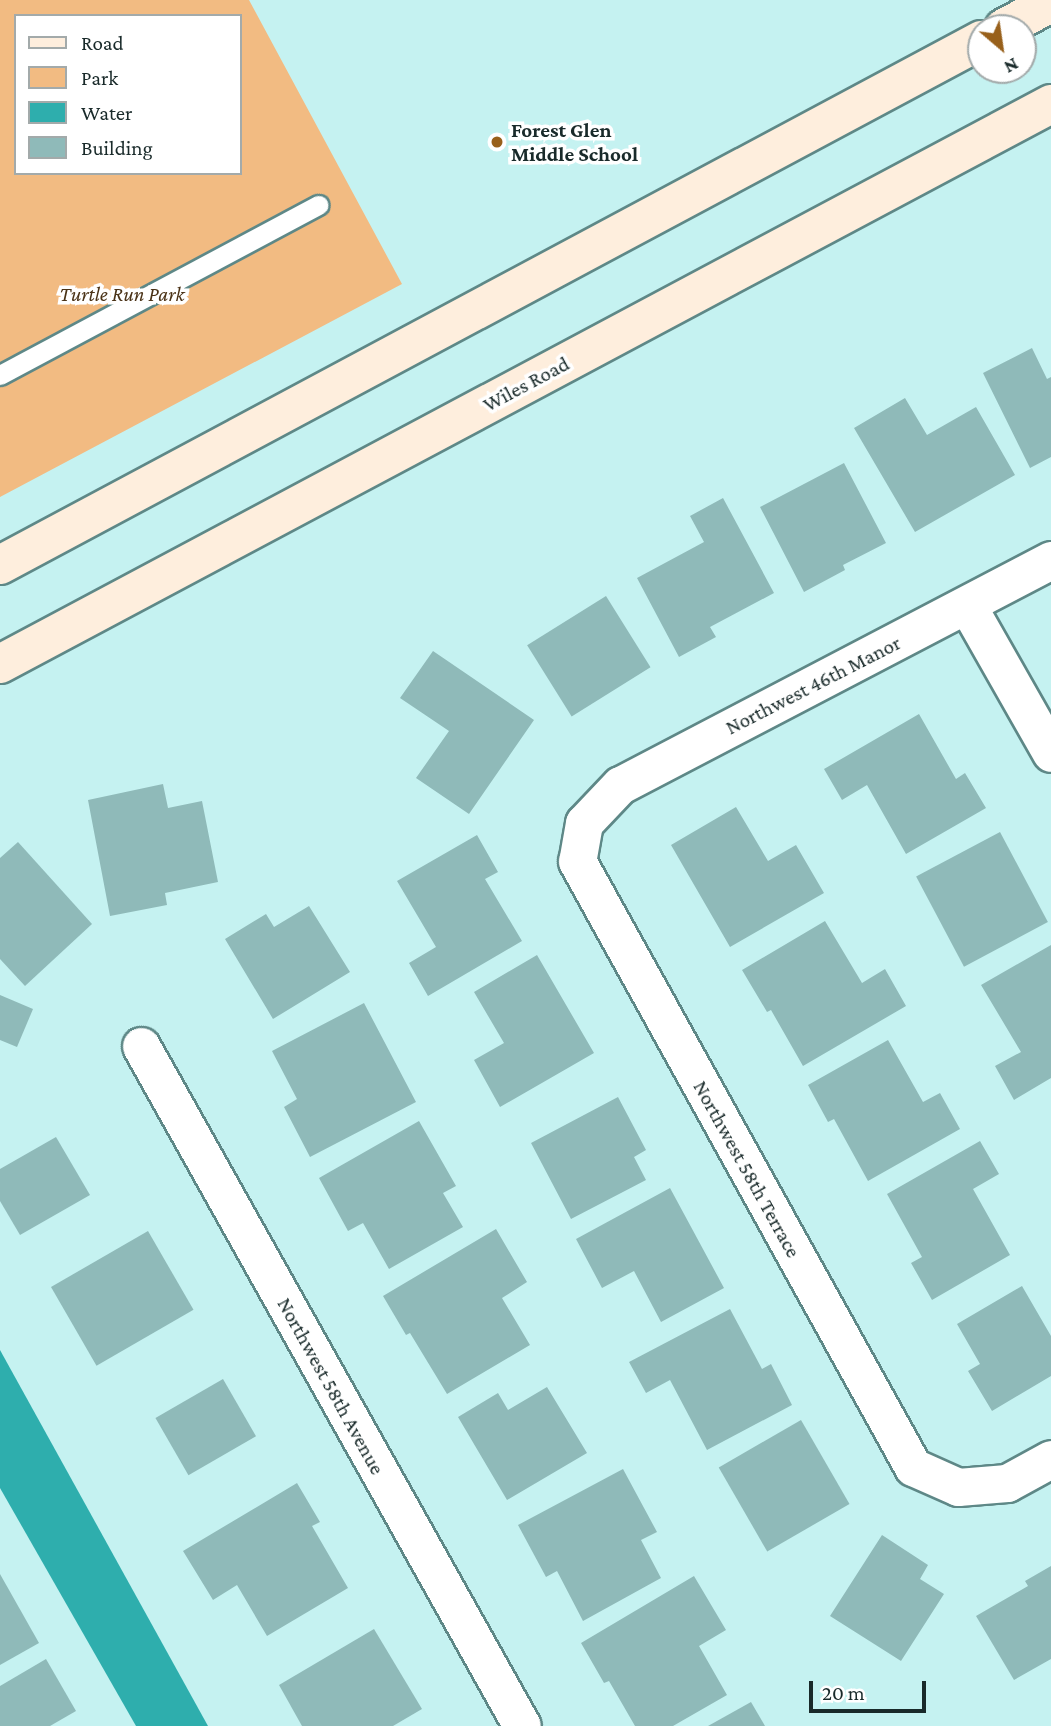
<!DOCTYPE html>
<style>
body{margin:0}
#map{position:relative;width:1051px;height:1726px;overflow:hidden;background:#c5f2f1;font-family:"Crimson Pro",serif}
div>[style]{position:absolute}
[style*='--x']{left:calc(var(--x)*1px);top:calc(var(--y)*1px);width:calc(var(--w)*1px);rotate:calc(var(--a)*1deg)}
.green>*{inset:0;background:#f2bb82}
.water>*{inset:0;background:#2eaead}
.building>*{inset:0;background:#8fbab9;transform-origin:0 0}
.roads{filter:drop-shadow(2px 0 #5e8887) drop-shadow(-2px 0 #5e8887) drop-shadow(0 2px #5e8887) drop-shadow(0 -2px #5e8887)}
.lane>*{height:19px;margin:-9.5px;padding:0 9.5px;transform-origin:9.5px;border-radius:9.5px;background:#fff}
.street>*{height:37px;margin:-18.5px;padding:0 18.5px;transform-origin:18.5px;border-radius:18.5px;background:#fff}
.secondary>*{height:38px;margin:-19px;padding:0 19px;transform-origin:19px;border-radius:19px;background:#feeedd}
.dots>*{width:19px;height:19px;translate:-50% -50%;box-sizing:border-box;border:4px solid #fff;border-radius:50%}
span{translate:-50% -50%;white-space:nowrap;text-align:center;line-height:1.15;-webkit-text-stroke:7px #fff;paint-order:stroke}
.poi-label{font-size:21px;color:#192a2a;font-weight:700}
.left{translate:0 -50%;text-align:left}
.park-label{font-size:21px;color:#4a3216;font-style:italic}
.street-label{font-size:21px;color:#192a2a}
.legend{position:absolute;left:14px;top:14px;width:228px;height:161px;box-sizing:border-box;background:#fff;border:2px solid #a3aaaa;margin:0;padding:9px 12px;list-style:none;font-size:21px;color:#192a2a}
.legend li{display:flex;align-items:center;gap:14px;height:35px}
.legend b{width:35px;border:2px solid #a3aaaa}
.north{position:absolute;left:967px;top:14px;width:70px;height:70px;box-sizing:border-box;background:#fff;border:2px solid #a3aaaa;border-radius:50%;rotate:151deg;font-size:19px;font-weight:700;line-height:28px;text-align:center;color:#192a2a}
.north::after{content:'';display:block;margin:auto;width:24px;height:32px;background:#98601b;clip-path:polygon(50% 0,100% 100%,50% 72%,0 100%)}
.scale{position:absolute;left:809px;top:1681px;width:117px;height:32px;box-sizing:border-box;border:4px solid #192a2a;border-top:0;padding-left:9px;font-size:21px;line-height:24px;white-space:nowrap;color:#192a2a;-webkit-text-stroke:5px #fff;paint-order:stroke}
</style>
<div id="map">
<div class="green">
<div style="clip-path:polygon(evenodd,0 0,249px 0,402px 284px,0 497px,0 0,16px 16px,240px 16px,240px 173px,16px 173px,16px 16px)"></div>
</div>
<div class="water">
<div style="clip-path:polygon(0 1350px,208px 1726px,136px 1726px,0 1488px)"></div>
</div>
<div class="building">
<div style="clip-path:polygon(1032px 348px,1047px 379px,1051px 377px,1051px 457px,1030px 468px,983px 373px)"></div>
<div style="clip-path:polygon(905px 398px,927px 435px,976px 407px,1015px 475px,915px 532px,854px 428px)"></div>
<div style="clip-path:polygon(844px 463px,886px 543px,843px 565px,845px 570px,804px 592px,760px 507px)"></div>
<div style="clip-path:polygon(723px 498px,774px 593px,710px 627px,716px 637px,679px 657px,637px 578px,704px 542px,690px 516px)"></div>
<div style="left:606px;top:596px;width:84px;height:93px;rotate:58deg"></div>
<div style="clip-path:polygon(433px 651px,534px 720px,469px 814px,416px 778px,449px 731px,400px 698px)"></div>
<div style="clip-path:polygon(919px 714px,956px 779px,965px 773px,986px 808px,906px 854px,867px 785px,842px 800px,824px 769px)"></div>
<div style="clip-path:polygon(163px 784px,168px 808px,202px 801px,218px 882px,165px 893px,167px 905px,110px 916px,88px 800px)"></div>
<div style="clip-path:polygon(736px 807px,768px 861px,796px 845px,824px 893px,730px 947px,671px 845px)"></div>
<div style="left:1000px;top:832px;width:102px;height:95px;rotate:62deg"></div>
<div style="clip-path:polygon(477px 835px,498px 872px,485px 879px,522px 941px,428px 996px,409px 963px,436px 947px,397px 881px)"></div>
<div style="clip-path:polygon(18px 842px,92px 924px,25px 986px,0 959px,0 858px)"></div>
<div style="clip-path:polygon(309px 906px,350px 972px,273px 1019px,225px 939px,266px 914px,274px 927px)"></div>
<div style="clip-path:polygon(825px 921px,862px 983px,885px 969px,906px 1006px,803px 1066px,771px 1010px,767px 1012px,742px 970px)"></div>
<div style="clip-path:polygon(1051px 945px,1051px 1078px,1014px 1100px,995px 1066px,1021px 1052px,981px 985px)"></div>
<div style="clip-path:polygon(537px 955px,594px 1053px,500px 1107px,474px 1060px,504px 1043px,474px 992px)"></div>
<div style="clip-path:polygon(0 995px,33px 1009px,17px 1047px,0 1040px)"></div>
<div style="clip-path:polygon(364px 1003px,416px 1102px,310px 1157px,284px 1107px,297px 1099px,272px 1051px)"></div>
<div style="clip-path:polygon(888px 1040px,923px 1102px,940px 1093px,960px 1129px,868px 1181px,834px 1119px,828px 1122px,808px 1085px)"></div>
<div style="clip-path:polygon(618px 1097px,646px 1150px,634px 1157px,646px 1180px,571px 1219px,531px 1143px)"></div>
<div style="clip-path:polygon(419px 1121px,456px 1186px,443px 1193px,463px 1227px,389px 1269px,363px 1223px,348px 1231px,319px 1178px)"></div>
<div style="clip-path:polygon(56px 1137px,90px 1195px,20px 1235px,0 1201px,0 1169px)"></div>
<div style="clip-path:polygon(980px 1141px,999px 1174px,973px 1189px,1010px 1255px,932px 1300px,911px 1263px,922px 1257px,887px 1194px)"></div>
<div style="clip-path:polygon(670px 1188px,724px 1288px,661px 1322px,634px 1271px,602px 1288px,576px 1239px)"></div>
<div style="clip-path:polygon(496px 1229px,527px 1282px,502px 1298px,530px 1345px,447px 1394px,410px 1333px,406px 1335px,383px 1296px)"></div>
<div style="left:148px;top:1231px;width:91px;height:112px;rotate:60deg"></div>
<div style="clip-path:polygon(1022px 1286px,1051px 1336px,1051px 1376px,992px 1411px,968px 1371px,980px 1364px,957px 1324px)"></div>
<div style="clip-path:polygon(730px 1309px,762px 1369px,771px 1364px,792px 1405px,707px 1450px,670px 1380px,646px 1393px,629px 1362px)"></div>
<div style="left:223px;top:1379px;width:66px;height:78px;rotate:60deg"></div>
<div style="clip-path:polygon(547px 1387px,587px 1453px,507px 1500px,458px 1417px,498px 1393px,508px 1410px)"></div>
<div style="left:801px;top:1420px;width:97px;height:95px;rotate:60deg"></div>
<div style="clip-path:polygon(623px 1469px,657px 1532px,641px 1540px,661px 1578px,583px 1621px,557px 1571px,546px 1577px,518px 1525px)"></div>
<div style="clip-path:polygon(297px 1483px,320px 1522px,312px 1526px,348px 1588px,267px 1636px,237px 1585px,213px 1600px,183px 1551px)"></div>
<div style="clip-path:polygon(882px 1535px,928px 1565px,920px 1579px,944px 1594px,901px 1661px,830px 1616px)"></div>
<div style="clip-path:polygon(1051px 1566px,1051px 1659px,1014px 1680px,976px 1616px,1028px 1586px,1025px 1581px)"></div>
<div style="clip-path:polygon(0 1574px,39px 1643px,0 1665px)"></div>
<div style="clip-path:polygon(694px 1576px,726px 1630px,699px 1646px,727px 1695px,673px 1726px,635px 1726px,609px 1681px,604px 1683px,581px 1643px)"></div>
<div style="clip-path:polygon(374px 1629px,422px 1709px,393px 1726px,302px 1726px,279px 1685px)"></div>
<div style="clip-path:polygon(46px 1659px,76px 1711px,50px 1726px,0 1726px,0 1686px)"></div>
<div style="clip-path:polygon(751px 1702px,765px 1726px,708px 1726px)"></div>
</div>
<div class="roads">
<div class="lane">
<div style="--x:0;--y:375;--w:361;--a:-28.1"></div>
</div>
<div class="street">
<div style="--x:1051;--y:560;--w:486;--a:152.4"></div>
<div style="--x:620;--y:785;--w:52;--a:133.5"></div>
<div style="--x:584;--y:823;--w:39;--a:100"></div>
<div style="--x:577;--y:861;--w:693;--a:60.99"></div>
<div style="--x:913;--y:1467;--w:49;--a:24"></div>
<div style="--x:958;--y:1487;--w:49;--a:-4.7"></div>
<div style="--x:1007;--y:1483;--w:50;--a:-28.6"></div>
<div style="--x:967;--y:605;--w:170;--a:60.4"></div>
<div style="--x:141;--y:1046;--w:779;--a:60.74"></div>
</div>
<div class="secondary">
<div style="--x:1004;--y:28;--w:53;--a:-28"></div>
<div style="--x:0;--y:565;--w:1113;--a:-28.15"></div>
<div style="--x:0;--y:664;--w:1191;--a:-28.05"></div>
</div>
</div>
<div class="dots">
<div style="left:497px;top:142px;background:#98601b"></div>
</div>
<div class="poi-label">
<span class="left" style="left:511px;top:142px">Forest Glen<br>Middle School</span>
</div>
<div class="park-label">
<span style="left:122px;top:294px">Turtle Run Park</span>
</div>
<div class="street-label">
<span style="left:526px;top:384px;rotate:-28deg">Wiles Road</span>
<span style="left:813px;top:685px;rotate:-27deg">Northwest 46th Manor</span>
<span style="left:747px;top:1169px;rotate:61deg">Northwest 58th Terrace</span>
<span style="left:331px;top:1386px;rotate:61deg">Northwest 58th Avenue</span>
</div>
<ul class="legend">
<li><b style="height:9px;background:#feeedd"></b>Road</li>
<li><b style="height:19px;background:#f2bb82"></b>Park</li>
<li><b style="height:19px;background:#2eaead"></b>Water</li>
<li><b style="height:19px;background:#8fbab9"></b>Building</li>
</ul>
<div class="north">N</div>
<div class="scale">20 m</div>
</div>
